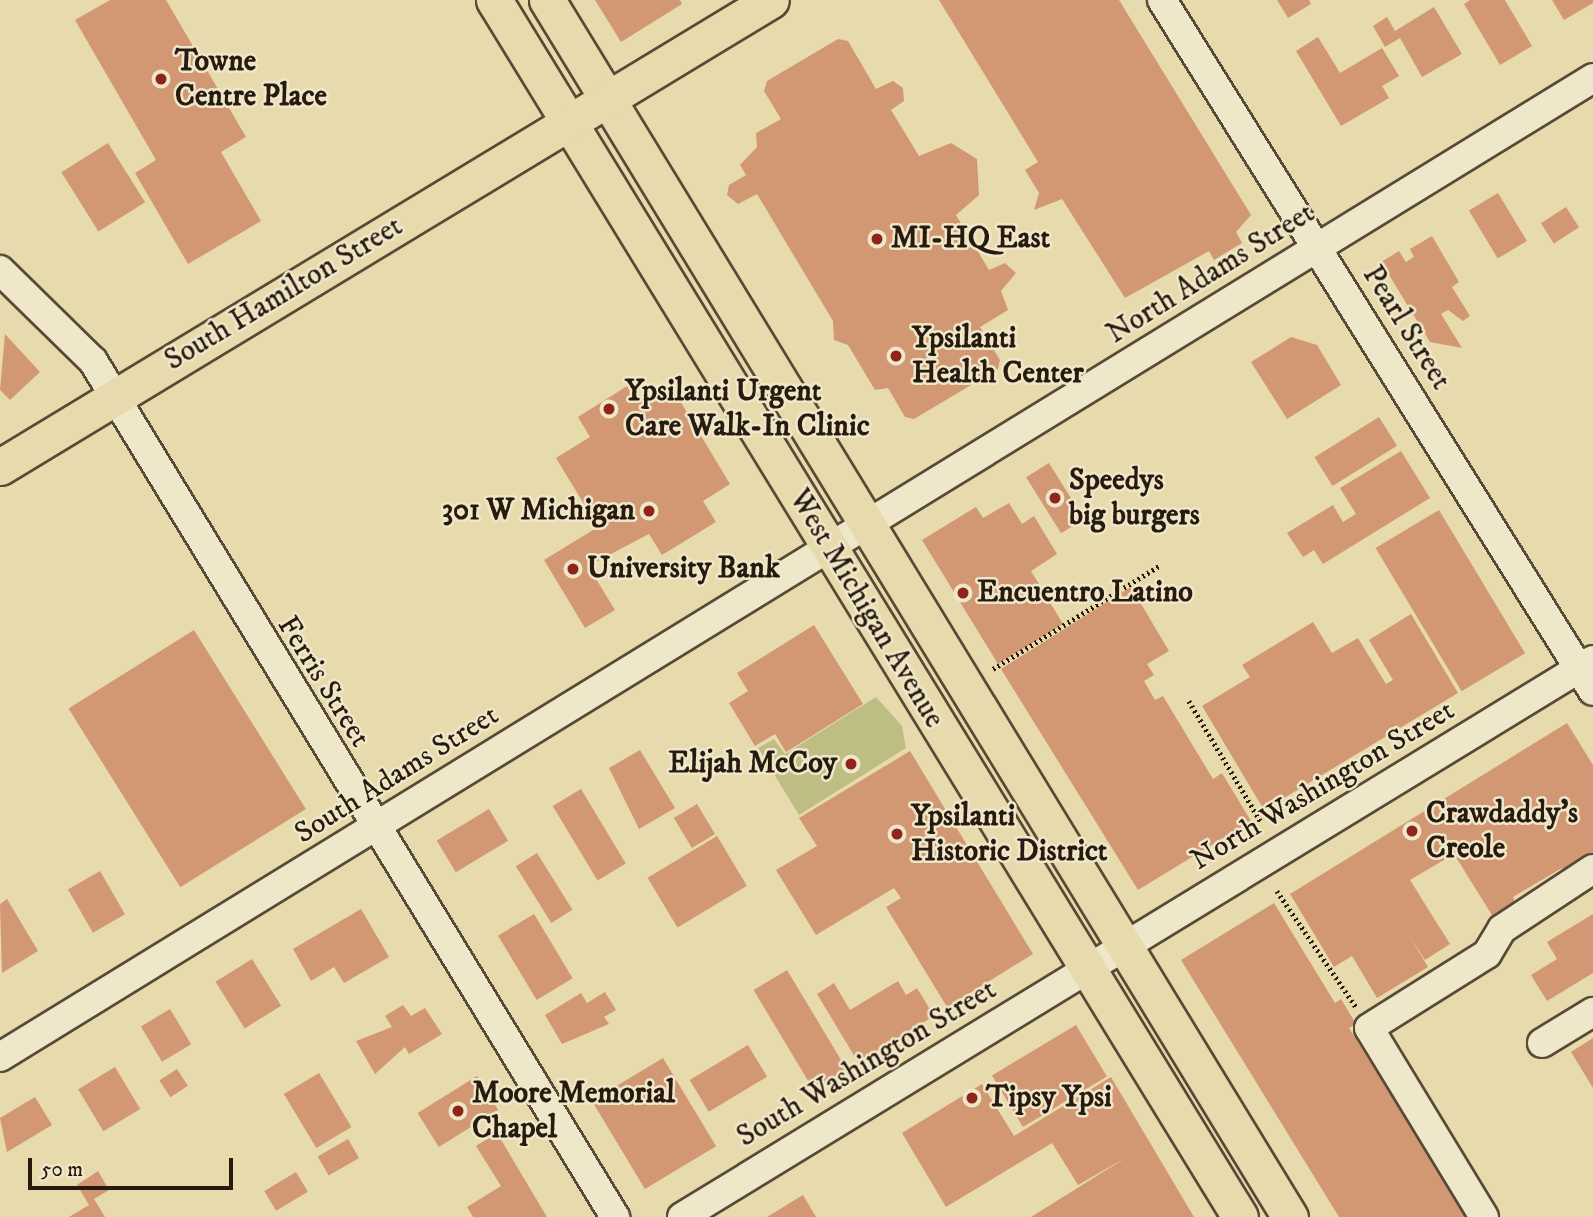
<!DOCTYPE html>
<style>
body{margin:0}
#map{position:relative;width:1593px;height:1217px;overflow:hidden;background:#e7daac;font-family:"IM FELL DW Pica",serif}
div>[style]{position:absolute}
[style*='--x']{left:calc(var(--x)*1px);top:calc(var(--y)*1px);width:calc(var(--w)*1px);rotate:calc(var(--a)*1deg)}
.green>*{inset:0;background:#bdbd84}
.building>*{inset:0;background:#d29873;transform-origin:0 0}
.path>*{height:4.5px;margin-top:-2.25px;transform-origin:0;background:repeating-linear-gradient(90deg,#291a0f 0 2px,transparent 0 5.5px)}
.roads{filter:drop-shadow(2px 0 #584a36) drop-shadow(-2px 0 #584a36) drop-shadow(0 2px #584a36) drop-shadow(0 -2px #584a36)}
.minor>*{height:28px;margin:-14px;padding:0 14px;transform-origin:14px;border-radius:14px;background:#efe7c9}
.major>*{height:35px;margin:-17.5px;padding:0 17.5px;transform-origin:17.5px;border-radius:17.5px;background:#e7daac}
.dots>*{width:19px;height:19px;translate:-50% -50%;box-sizing:border-box;border:4px solid #efe7c9;border-radius:50%}
span{translate:-50% -50%;white-space:nowrap;text-align:center;line-height:1.15;-webkit-text-stroke:5px #efe7c9;paint-order:stroke}
.poi-label{font-size:30px;color:#291a0f;font-weight:700}
.left{translate:0 -50%;text-align:left}
.right{translate:-100% -50%;text-align:right}
.street-label{font-size:30px;color:#291a0f}
.scale{position:absolute;left:28px;top:1158px;width:205px;height:32px;box-sizing:border-box;border:4px solid #291a0f;border-top:0;padding-left:9px;font-size:21px;line-height:24px;white-space:nowrap;color:#291a0f;-webkit-text-stroke:5px #efe7c9;paint-order:stroke}
</style>
<div id="map">
<div class="green">
<div style="clip-path:polygon(876px 697px,902px 726px,906px 748px,799px 815px,758px 748px,774px 739px,785px 754px)"></div>
</div>
<div class="building">
<div style="clip-path:polygon(110px 0,166px 0,246px 137px,221px 152px,261px 221px,188px 264px,135px 173px,156px 160px,75px 20px)"></div>
<div style="clip-path:polygon(595px 0,680px 0,682px 4px,621px 42px)"></div>
<div style="clip-path:polygon(939px 0,1119px 0,1251px 215px,1236px 232px,1242px 243px,1214px 260px,1209px 251px,1125px 298px,1062px 199px,1034px 210px,1039px 193px,1025px 170px,1038px 162px)"></div>
<div style="clip-path:polygon(1277px 0,1309px 0,1311px 4px,1288px 18px)"></div>
<div style="clip-path:polygon(1470px 0,1505px 0,1532px 46px,1500px 65px,1464px 4px)"></div>
<div style="clip-path:polygon(1552px 0,1593px 0,1593px 3px,1564px 20px)"></div>
<div style="clip-path:polygon(1434px 7px,1462px 54px,1422px 77px,1400px 38px,1385px 47px,1373px 26px,1387px 17px,1395px 31px)"></div>
<div style="clip-path:polygon(1318px 37px,1340px 73px,1382px 48px,1399px 76px,1382px 86px,1389px 98px,1341px 126px,1296px 51px)"></div>
<div style="clip-path:polygon(838px 39px,848px 41px,876px 89px,893px 81px,903px 88px,904px 101px,891px 110px,919px 156px,951px 143px,977px 159px,979px 195px,956px 215px,989px 270px,1005px 263px,1016px 273px,1001px 291px,1008px 310px,980px 327px,1000px 360px,998px 369px,914px 419px,905px 417px,888px 388px,875px 390px,848px 345px,834px 340px,833px 321px,757px 194px,738px 204px,727px 195px,729px 185px,746px 175px,740px 165px,757px 147px,756px 133px,781px 119px,764px 91px,767px 81px)"></div>
<div style="left:108px;top:143px;width:70px;height:55px;rotate:58deg"></div>
<div style="left:1498px;top:193px;width:56px;height:34px;rotate:59deg"></div>
<div style="left:1566px;top:207px;width:24px;height:30px;rotate:57deg"></div>
<div style="clip-path:polygon(1432px 236px,1459px 282px,1452px 287px,1470px 316px,1463px 321px,1448px 310px,1441px 314px,1462px 348px,1430px 342px,1381px 262px,1399px 251px,1406px 262px,1414px 257px,1410px 249px)"></div>
<div style="clip-path:polygon(5px 334px,40px 372px,10px 400px,0 390px)"></div>
<div style="clip-path:polygon(1291px 337px,1317px 345px,1341px 385px,1287px 419px,1251px 362px)"></div>
<div style="clip-path:polygon(632px 383px,643px 403px,671px 386px,730px 484px,703px 501px,716px 522px,662px 555px,649px 534px,588px 566px,615px 610px,585px 628px,544px 560px,598px 527px,556px 458px,590px 437px,578px 417px)"></div>
<div style="left:1379px;top:417px;width:34px;height:76px;rotate:58deg"></div>
<div style="clip-path:polygon(1401px 451px,1430px 498px,1323px 564px,1314px 550px,1303px 557px,1287px 533px,1333px 505px,1343px 522px,1356px 514px,1340px 488px)"></div>
<div style="left:1049px;top:463px;width:66px;height:27px;rotate:58deg"></div>
<div style="clip-path:polygon(1009px 503px,1022px 524px,1034px 516px,1057px 554px,1031px 571px,1063px 624px,998px 664px,922px 540px,976px 507px,983px 518px)"></div>
<div style="left:1439px;top:510px;width:167px;height:74px;rotate:59deg"></div>
<div style="clip-path:polygon(1131px 587px,1169px 651px,1147px 664px,1154px 675px,1144px 681px,1155px 700px,1163px 696px,1213px 779px,1222px 773px,1251px 821px,1138px 890px,1001px 669px)"></div>
<div style="clip-path:polygon(1411px 614px,1458px 693px,1264px 810px,1202px 706px,1250px 677px,1242px 665px,1313px 622px,1332px 653px,1358px 638px,1386px 684px,1393px 680px,1369px 640px)"></div>
<div style="clip-path:polygon(814px 625px,863px 704px,786px 752px,775px 734px,755px 746px,729px 703px,748px 691px,737px 673px)"></div>
<div style="left:194px;top:630px;width:211px;height:148px;rotate:58deg"></div>
<div style="clip-path:polygon(1567px 723px,1593px 765px,1593px 860px,1566px 876px,1562px 868px,1513px 897px,1517px 906px,1495px 920px,1454px 854px,1410px 880px,1450px 944px,1425px 960px,1409px 935px,1428px 967px,1377px 998px,1352px 956px,1334px 967px,1290px 894px)"></div>
<div style="clip-path:polygon(640px 750px,675px 808px,639px 829px,609px 768px)"></div>
<div style="clip-path:polygon(910px 751px,1033px 954px,947px 1007px,886px 907px,901px 898px,894px 888px,816px 935px,776px 870px,817px 846px,799px 818px)"></div>
<div style="left:581px;top:789px;width:87px;height:33px;rotate:59deg"></div>
<div style="left:697px;top:804px;width:35px;height:27px;rotate:59deg"></div>
<div style="left:489px;top:809px;width:37px;height:61px;rotate:59deg"></div>
<div style="left:717px;top:836px;width:58px;height:81px;rotate:59deg"></div>
<div style="left:537px;top:853px;width:67px;height:25px;rotate:58deg"></div>
<div style="left:100px;top:871px;width:50px;height:37px;rotate:60deg"></div>
<div style="clip-path:polygon(7px 899px,38px 951px,2px 973px,0 904px)"></div>
<div style="clip-path:polygon(1274px 903px,1335px 1003px,1341px 999px,1356px 1024px,1349px 1028px,1468px 1217px,1339px 1217px,1181px 960px)"></div>
<div style="clip-path:polygon(361px 909px,389px 957px,344px 983px,334px 967px,311px 981px,293px 949px)"></div>
<div style="left:534px;top:914px;width:75px;height:42px;rotate:59deg"></div>
<div style="clip-path:polygon(1593px 914px,1593px 973px,1547px 1001px,1531px 975px,1557px 959px,1547px 942px)"></div>
<div style="left:252px;top:959px;width:55px;height:43px;rotate:58deg"></div>
<div style="left:787px;top:970px;width:116px;height:39px;rotate:59deg"></div>
<div style="clip-path:polygon(898px 981px,906px 995px,917px 988px,934px 1016px,858px 1062px,817px 994px,834px 983px,850px 1010px)"></div>
<div style="clip-path:polygon(605px 992px,616px 1010px,604px 1017px,609px 1024px,562px 1044px,545px 1015px,581px 993px,587px 1003px)"></div>
<div style="clip-path:polygon(403px 1005px,411px 1016px,425px 1008px,442px 1034px,409px 1054px,405px 1047px,375px 1074px,356px 1041px,392px 1027px,385px 1016px)"></div>
<div style="left:170px;top:1009px;width:41px;height:34px;rotate:59deg"></div>
<div style="left:1076px;top:1025px;width:60px;height:98px;rotate:59deg"></div>
<div style="clip-path:polygon(1593px 1038px,1593px 1088px,1571px 1052px)"></div>
<div style="left:748px;top:1045px;width:37px;height:68px;rotate:59deg"></div>
<div style="left:663px;top:1058px;width:103px;height:83px;rotate:59deg"></div>
<div style="left:115px;top:1067px;width:49px;height:43px;rotate:59deg"></div>
<div style="left:177px;top:1069px;width:20px;height:21px;rotate:57deg"></div>
<div style="left:319px;top:1073px;width:63px;height:41px;rotate:59deg"></div>
<div style="left:477px;top:1076px;width:40px;height:70px;rotate:58deg"></div>
<div style="clip-path:polygon(1111px 1077px,1194px 1217px,1031px 1217px,1127px 1157px,1078px 1185px,1052px 1143px,946px 1207px,902px 1133px,982px 1084px,1014px 1136px)"></div>
<div style="clip-path:polygon(35px 1097px,52px 1125px,7px 1152px,0 1118px)"></div>
<div style="clip-path:polygon(497px 1133px,547px 1217px,473px 1217px,467px 1207px,501px 1186px,476px 1146px)"></div>
<div style="left:348px;top:1139px;width:22px;height:35px;rotate:60deg"></div>
<div style="clip-path:polygon(98px 1171px,109px 1190px,94px 1199px,105px 1217px,69px 1217px,89px 1205px,77px 1185px)"></div>
<div style="left:296px;top:1172px;width:23px;height:37px;rotate:59deg"></div>
<div style="clip-path:polygon(803px 1195px,816px 1217px,767px 1217px)"></div>
</div>
<div class="path">
<div style="--x:993;--y:669;--w:195;--a:-31.8"></div>
<div style="--x:1189;--y:701;--w:141;--a:59.2"></div>
<div style="--x:1277;--y:891;--w:140;--a:55.7"></div>
</div>
<div class="roads">
<div class="minor">
<div style="--x:1162;--y:0;--w:814;--a:58.05"></div>
<div style="--x:0;--y:270;--w:130;--a:44.4"></div>
<div style="--x:93;--y:361;--w:1003;--a:58.62"></div>
<div style="--x:1542;--y:1043;--w:60;--a:-31.3"></div>
<div style="--x:0;--y:1057;--w:1870;--a:-31.57"></div>
<div style="--x:682;--y:1217;--w:1068;--a:-31.44"></div>
<div style="--x:1484;--y:1217;--w:221;--a:-121.3"></div>
<div style="--x:1369;--y:1028;--w:139;--a:-32.1"></div>
<div style="--x:1487;--y:954;--w:29;--a:-59"></div>
<div style="--x:1502;--y:929;--w:109;--a:-33.4"></div>
</div>
<div class="major">
<div style="--x:494;--y:0;--w:1427;--a:58.49"></div>
<div style="--x:547;--y:0;--w:1426;--a:58.6"></div>
<div style="--x:0;--y:467;--w:901;--a:-31.2"></div>
</div>
</div>
<div class="dots">
<div style="left:161px;top:79px;background:#8f2418"></div>
<div style="left:877px;top:239px;background:#8f2418"></div>
<div style="left:896px;top:356px;background:#8f2418"></div>
<div style="left:609px;top:409px;background:#8f2418"></div>
<div style="left:1055px;top:498px;background:#8f2418"></div>
<div style="left:649px;top:511px;background:#8f2418"></div>
<div style="left:573px;top:569px;background:#8f2418"></div>
<div style="left:963px;top:593px;background:#8f2418"></div>
<div style="left:851px;top:764px;background:#8f2418"></div>
<div style="left:1412px;top:831px;background:#8f2418"></div>
<div style="left:897px;top:834px;background:#8f2418"></div>
<div style="left:972px;top:1098px;background:#8f2418"></div>
<div style="left:458px;top:1111px;background:#8f2418"></div>
</div>
<div class="poi-label">
<span class="left" style="left:175px;top:79px">Towne<br>Centre Place</span>
<span class="left" style="left:891px;top:239px">MI-HQ East</span>
<span class="left" style="left:912px;top:356px">Ypsilanti<br>Health Center</span>
<span class="left" style="left:625px;top:409px">Ypsilanti Urgent<br>Care Walk-In Clinic</span>
<span class="left" style="left:1069px;top:498px">Speedys<br>big burgers</span>
<span class="right" style="left:635px;top:511px">301 W Michigan</span>
<span class="left" style="left:587px;top:569px">University Bank</span>
<span class="left" style="left:977px;top:593px">Encuentro Latino</span>
<span class="right" style="left:837px;top:764px">Elijah McCoy</span>
<span class="left" style="left:1426px;top:831px">Crawdaddy's<br>Creole</span>
<span class="left" style="left:911px;top:834px">Ypsilanti<br>Historic District</span>
<span class="left" style="left:472px;top:1111px">Moore Memorial<br>Chapel</span>
<span class="left" style="left:986px;top:1098px">Tipsy Ypsi</span>
</div>
<div class="street-label">
<span style="left:1211px;top:274px;rotate:-32deg">North Adams Street</span>
<span style="left:284px;top:294px;rotate:-31deg">South Hamilton Street</span>
<span style="left:1406px;top:328px;rotate:58deg">Pearl Street</span>
<span style="left:866px;top:609px;rotate:59deg">West Michigan Avenue</span>
<span style="left:323px;top:682px;rotate:58deg">Ferris Street</span>
<span style="left:397px;top:775px;rotate:-32deg">South Adams Street</span>
<span style="left:1323px;top:786px;rotate:-31deg">North Washington Street</span>
<span style="left:867px;top:1064px;rotate:-31deg">South Washington Street</span>
</div>
<div class="scale">50 m</div>
</div>
